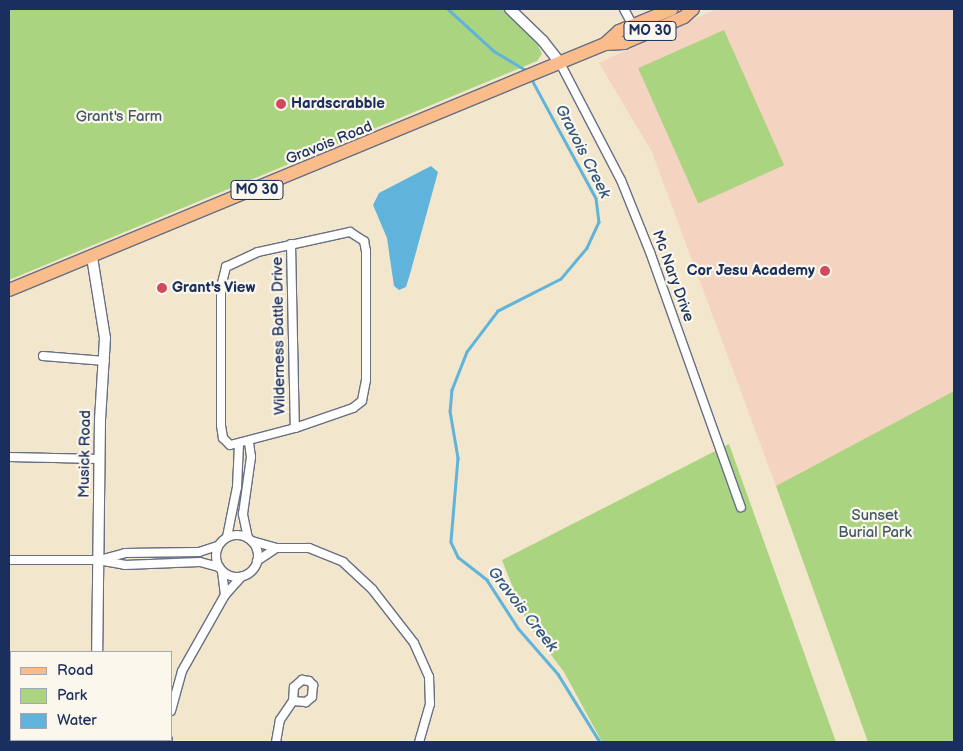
<!DOCTYPE html>
<style>
body{margin:0}
#map{position:relative;width:963px;height:751px;overflow:hidden;background:#f2e6cc;font-family:"Balsamiq Sans",sans-serif}
div>[style]{position:absolute}
[style*='--x']{left:calc(var(--x)*1px);top:calc(var(--y)*1px);width:calc(var(--w)*1px);rotate:calc(var(--a)*1deg)}
.built>*{inset:0;background:#f4d3c0}
.green>*{inset:0;background:#abd480;transform-origin:0 0}
.water>*{inset:0;background:#60b4dc}
.stream>*{height:2.5px;margin:-1.25px;padding:0 1.25px;transform-origin:1.25px;border-radius:1.25px;background:#60b4dc}
.roads{filter:drop-shadow(1px 0 #666f84) drop-shadow(-1px 0 #666f84) drop-shadow(0 1px #666f84) drop-shadow(0 -1px #666f84)}
.minor>*{height:8px;margin:-4px;padding:0 4px;transform-origin:4px;border-radius:4px;background:#fff}
.minor>.ring{margin:-4px;padding:0;box-sizing:content-box;background:none;border:8px solid #fff;border-radius:50%}
.tertiary>*{height:10px;margin:-5px;padding:0 5px;transform-origin:5px;border-radius:5px;background:#fff}
.primary>*{height:12px;margin:-6px;padding:0 6px;transform-origin:6px;border-radius:6px;background:#f9bc8a}
.dots>*{width:14px;height:14px;translate:-50% -50%;box-sizing:border-box;border:2px solid #fbf7ec;border-radius:50%}
span{translate:-50% -50%;white-space:nowrap;text-align:center;line-height:1.15;-webkit-text-stroke:4.5px #fbf7ec;paint-order:stroke}
.shield-label span{padding:1px 4px;background:#fbf7ec;border:1px solid;border-radius:4px;-webkit-text-stroke-width:0}
.shield-label{font-size:14px;color:#1b2f5e;font-weight:700}
.poi-label{font-size:15px;color:#1b2f5e;font-weight:700}
.left{translate:0 -50%;text-align:left}
.right{translate:-100% -50%;text-align:right}
.park-label{font-size:15px;color:#3f5866}
.street-label{font-size:15px;color:#1b2f5e}
.water-label{font-size:16px;color:#305784;font-style:italic}
.frame{position:absolute;inset:0;border:10px solid #1b2f5e;pointer-events:none}
.legend{position:absolute;left:10px;top:651px;width:162px;height:90px;box-sizing:border-box;background:#fbf7ec;border:1px solid #a1a7b3;margin:0;padding:6px 9px;list-style:none;font-size:15px;color:#1b2f5e}
.legend li{display:flex;align-items:center;gap:10px;height:25px}
.legend b{width:25px;border:1px solid #a1a7b3}
</style>
<div id="map">
<div class="built">
<div style="clip-path:polygon(716px 9px,954px 9px,954px 391px,776px 486px,652px 152px,599px 63px)"></div>
</div>
<div class="green">
<div style="clip-path:polygon(9px 9px,502px 9px,537px 43px,542px 54px,537px 61px,9px 280px)"></div>
<div style="left:724px;top:30px;width:148px;height:94px;rotate:66deg"></div>
<div style="clip-path:polygon(954px 391px,954px 742px,868px 742px,776px 486px)"></div>
<div style="clip-path:polygon(729px 444px,836px 742px,602px 742px,564px 672px,527px 623px,502px 560px)"></div>
</div>
<div class="water">
<div style="clip-path:polygon(431px 166px,438px 172px,410px 274px,406px 287px,399px 290px,394px 286px,387px 238px,373px 205px,379px 193px)"></div>
</div>
<div class="stream">
<div style="--x:448;--y:9;--w:62;--a:42.4"></div>
<div style="--x:494;--y:51;--w:39;--a:31"></div>
<div style="--x:531;--y:78;--w:136;--a:61.6"></div>
<div style="--x:596;--y:198;--w:24;--a:83"></div>
<div style="--x:599;--y:222;--w:29;--a:115"></div>
<div style="--x:587;--y:248;--w:40;--a:130"></div>
<div style="--x:561;--y:279;--w:71;--a:153.1"></div>
<div style="--x:498;--y:311;--w:51;--a:127.1"></div>
<div style="--x:467;--y:352;--w:41;--a:111.5"></div>
<div style="--x:452;--y:390;--w:21;--a:95"></div>
<div style="--x:450;--y:411;--w:48;--a:80.3"></div>
<div style="--x:458;--y:458;--w:84;--a:94.8"></div>
<div style="--x:451;--y:542;--w:17;--a:65"></div>
<div style="--x:458;--y:557;--w:37;--a:38"></div>
<div style="--x:487;--y:580;--w:57;--a:57.1"></div>
<div style="--x:518;--y:628;--w:61;--a:49"></div>
<div style="--x:558;--y:674;--w:80;--a:58.3"></div>
</div>
<div class="roads">
<div class="minor">
<div style="--x:624;--y:9;--w:19;--a:62"></div>
<div style="--x:560;--y:63;--w:132;--a:62.5"></div>
<div style="--x:621;--y:180;--w:78;--a:68.1"></div>
<div style="--x:650;--y:252;--w:271;--a:70.4"></div>
<div style="--x:350;--y:232;--w:17;--a:33"></div>
<div style="--x:364;--y:241;--w:10;--a:79"></div>
<div style="--x:366;--y:251;--w:129;--a:90"></div>
<div style="--x:366;--y:380;--w:21;--a:101"></div>
<div style="--x:362;--y:401;--w:11;--a:142"></div>
<div style="--x:353;--y:408;--w:61;--a:161"></div>
<div style="--x:295;--y:428;--w:67;--a:165.3"></div>
<div style="--x:230;--y:445;--w:10;--a:-135"></div>
<div style="--x:223;--y:438;--w:13;--a:-99"></div>
<div style="--x:221;--y:425;--w:138;--a:-90"></div>
<div style="--x:221;--y:287;--w:21;--a:-76"></div>
<div style="--x:226;--y:267;--w:35;--a:-25"></div>
<div style="--x:258;--y:252;--w:94;--a:-12.3"></div>
<div style="--x:291;--y:244;--w:184;--a:88.8"></div>
<div style="--x:43;--y:356;--w:62;--a:4.6"></div>
<div style="--x:9;--y:457;--w:90;--a:1.3"></div>
<div class="ring" style="left:216px;top:535px;width:34px;height:34px"></div>
<div style="--x:227;--y:537;--w:51;--a:-78.7"></div>
<div style="--x:237;--y:487;--w:42;--a:-87.3"></div>
<div style="--x:248;--y:538;--w:25;--a:-102"></div>
<div style="--x:243;--y:514;--w:58;--a:-82"></div>
<div style="--x:251;--y:457;--w:15;--a:-98"></div>
<div style="--x:252;--y:541;--w:25;--a:16"></div>
<div style="--x:276;--y:548;--w:33;--a:0"></div>
<div style="--x:309;--y:548;--w:37;--a:22"></div>
<div style="--x:343;--y:562;--w:40;--a:43"></div>
<div style="--x:372;--y:589;--w:68;--a:52.1"></div>
<div style="--x:414;--y:643;--w:37;--a:66"></div>
<div style="--x:429;--y:677;--w:27;--a:88"></div>
<div style="--x:430;--y:704;--w:40;--a:106"></div>
<div style="--x:103;--y:559;--w:23;--a:-15"></div>
<div style="--x:125;--y:553;--w:74;--a:-0.8"></div>
<div style="--x:199;--y:552;--w:20;--a:-18"></div>
<div style="--x:9;--y:560;--w:89;--a:0"></div>
<div style="--x:98;--y:560;--w:27;--a:10"></div>
<div style="--x:125;--y:565;--w:75;--a:-2.3"></div>
<div style="--x:200;--y:562;--w:20;--a:15"></div>
<div style="--x:257;--y:561;--w:23;--a:-34"></div>
<div style="--x:222;--y:571;--w:24;--a:83"></div>
<div style="--x:9;--y:660;--w:2;--a:0"></div>
<div style="--x:171;--y:711;--w:41;--a:-74.6"></div>
<div style="--x:182;--y:671;--w:87;--a:-60.5"></div>
<div style="--x:225;--y:595;--w:25;--a:-48"></div>
<div style="--x:168;--y:742;--w:2;--a:-90"></div>
<div style="--x:276;--y:742;--w:22;--a:-80"></div>
<div style="--x:280;--y:720;--w:23;--a:-56"></div>
<div style="--x:293;--y:701;--w:14;--a:-86"></div>
<div style="--x:294;--y:687;--w:11;--a:-41"></div>
<div style="--x:302;--y:680;--w:7;--a:8"></div>
<div style="--x:309;--y:681;--w:6;--a:45"></div>
<div style="--x:313;--y:685;--w:12;--a:95"></div>
<div style="--x:312;--y:697;--w:8;--a:140"></div>
<div style="--x:306;--y:702;--w:13;--a:-176"></div>
</div>
<div class="tertiary">
<div style="--x:510;--y:9;--w:46;--a:44.1"></div>
<div style="--x:543;--y:41;--w:28;--a:52"></div>
<div style="--x:92;--y:257;--w:82;--a:80.9"></div>
<div style="--x:105;--y:338;--w:82;--a:93.5"></div>
<div style="--x:100;--y:420;--w:232;--a:90.7"></div>
<div style="--x:96;--y:742;--w:2;--a:-90"></div>
</div>
<div class="primary">
<div style="--x:605;--y:44;--w:19;--a:-43"></div>
<div style="--x:619;--y:31;--w:57;--a:-22.5"></div>
<div style="--x:9;--y:290;--w:645;--a:-22.43"></div>
<div style="--x:605;--y:44;--w:19;--a:-3"></div>
<div style="--x:624;--y:43;--w:65;--a:-23.4"></div>
<div style="--x:684;--y:17;--w:12;--a:-42"></div>
</div>
</div>
<div class="dots">
<div style="left:281px;top:104px;background:#d1495b"></div>
<div style="left:825px;top:271px;background:#d1495b"></div>
<div style="left:162px;top:288px;background:#d1495b"></div>
</div>
<div class="shield-label">
<span style="left:650px;top:31px">MO 30</span>
<span style="left:257px;top:190px">MO 30</span>
</div>
<div class="poi-label">
<span class="left" style="left:291px;top:104px">Hardscrabble</span>
<span class="right" style="left:815px;top:271px">Cor Jesu Academy</span>
<span class="left" style="left:172px;top:288px">Grant's View</span>
</div>
<div class="park-label">
<span style="left:119px;top:117px">Grant's Farm</span>
<span style="left:875px;top:524px">Sunset<br>Burial Park</span>
</div>
<div class="street-label">
<span style="left:329px;top:143px;rotate:-22deg">Gravois Road</span>
<span style="left:673px;top:276px;rotate:70deg">Mc Nary Drive</span>
<span style="left:279px;top:336px;rotate:-91deg">Wilderness Battle Drive</span>
<span style="left:85px;top:454px;rotate:-89deg">Musick Road</span>
</div>
<div class="water-label">
<span style="left:582px;top:152px;rotate:63deg">Gravois Creek</span>
<span style="left:522px;top:610px;rotate:52deg">Gravois Creek</span>
</div>
<div class="frame"></div>
<ul class="legend">
<li><b style="height:6px;background:#f9bc8a"></b>Road</li>
<li><b style="height:14px;background:#abd480"></b>Park</li>
<li><b style="height:14px;background:#60b4dc"></b>Water</li>
</ul>
</div>
